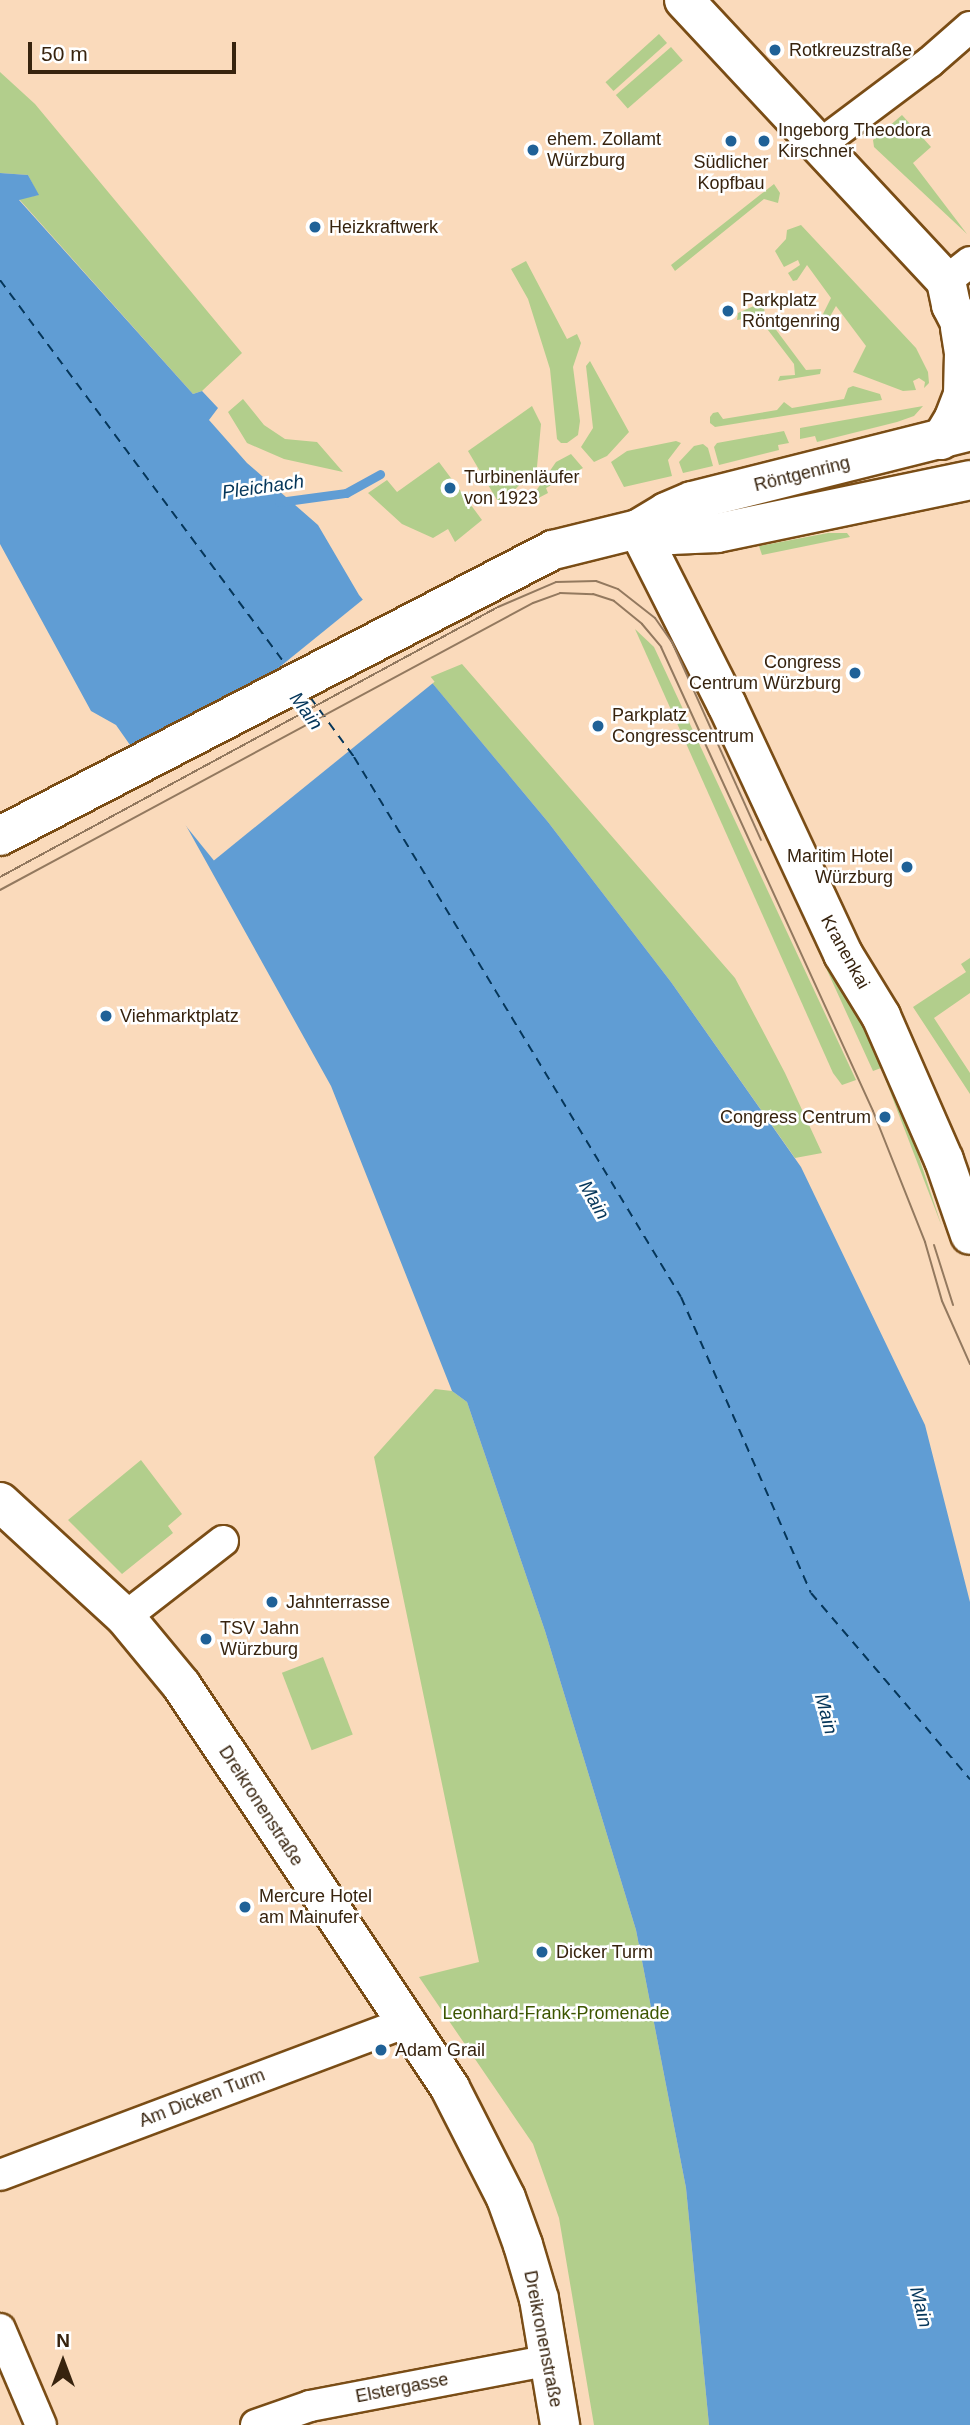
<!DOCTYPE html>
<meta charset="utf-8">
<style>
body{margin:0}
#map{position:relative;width:970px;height:2425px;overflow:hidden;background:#fadabb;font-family:Helvetica,sans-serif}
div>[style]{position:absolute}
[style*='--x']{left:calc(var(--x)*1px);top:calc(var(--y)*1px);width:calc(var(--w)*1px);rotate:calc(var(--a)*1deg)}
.green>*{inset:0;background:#b2ce8c;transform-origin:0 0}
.water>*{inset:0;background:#609dd4}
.pier>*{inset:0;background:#fadabb;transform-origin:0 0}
.stream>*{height:9px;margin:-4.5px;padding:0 4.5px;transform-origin:4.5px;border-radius:4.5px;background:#609dd4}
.ferry>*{height:2px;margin-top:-1px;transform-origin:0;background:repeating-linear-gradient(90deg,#05365a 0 9px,transparent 0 16px)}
.roads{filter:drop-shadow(2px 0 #7a4d16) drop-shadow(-2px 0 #7a4d16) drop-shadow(0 2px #7a4d16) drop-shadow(0 -2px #7a4d16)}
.minor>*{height:30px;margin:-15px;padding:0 15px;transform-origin:15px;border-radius:15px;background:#fff}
.tertiary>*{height:38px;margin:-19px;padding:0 19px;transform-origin:19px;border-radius:19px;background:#fff}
.secondary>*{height:38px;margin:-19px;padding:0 19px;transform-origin:19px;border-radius:19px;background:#fff}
.tram>*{height:2px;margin:-1px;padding:0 1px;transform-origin:1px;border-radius:1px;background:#93795f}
.dots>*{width:19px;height:19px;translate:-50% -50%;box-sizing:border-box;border:4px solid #fff;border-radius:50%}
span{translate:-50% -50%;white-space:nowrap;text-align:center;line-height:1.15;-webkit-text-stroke:5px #fff;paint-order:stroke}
.poi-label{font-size:18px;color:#37230e}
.left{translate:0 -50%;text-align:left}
.right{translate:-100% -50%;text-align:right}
.street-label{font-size:18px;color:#37230e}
.park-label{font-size:18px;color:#3c5500}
.water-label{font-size:19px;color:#05365a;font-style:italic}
.north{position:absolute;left:28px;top:2327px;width:70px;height:70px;-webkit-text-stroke:5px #fff;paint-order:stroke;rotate:0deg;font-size:19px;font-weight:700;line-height:28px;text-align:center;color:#37230e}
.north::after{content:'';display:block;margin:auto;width:24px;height:32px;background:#37230e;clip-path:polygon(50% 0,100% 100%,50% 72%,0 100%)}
.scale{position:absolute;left:28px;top:42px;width:208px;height:32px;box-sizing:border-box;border:4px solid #37230e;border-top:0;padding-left:9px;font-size:21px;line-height:24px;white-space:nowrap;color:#37230e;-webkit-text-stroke:5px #fff;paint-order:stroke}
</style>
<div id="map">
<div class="green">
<div style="left:659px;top:34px;width:12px;height:72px;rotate:48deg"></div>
<div style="left:671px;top:47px;width:18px;height:73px;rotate:49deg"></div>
<div style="clip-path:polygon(0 72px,35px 104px,242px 353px,202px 391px,193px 394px,19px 199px,38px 195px,28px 175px,0 173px)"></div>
<div style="clip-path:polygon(902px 115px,931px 147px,913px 163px,967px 234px,874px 147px,873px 140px)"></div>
<div style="clip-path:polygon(774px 184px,780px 193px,778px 203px,764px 199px,675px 271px,671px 265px)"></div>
<div style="clip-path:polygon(801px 225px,916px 348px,928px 372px,929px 383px,924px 388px,925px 382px,919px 378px,913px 381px,916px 390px,903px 391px,853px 372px,866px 346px,836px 306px,824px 327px,820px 320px,831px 298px,807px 265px,797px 280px,793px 281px,788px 273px,800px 265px,798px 260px,784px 267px,775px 251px,786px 239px,787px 230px)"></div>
<div style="clip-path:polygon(526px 261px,567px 339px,577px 334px,581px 343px,573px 367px,580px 421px,578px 435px,567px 443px,561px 443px,557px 439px,550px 369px,528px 299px,511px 269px)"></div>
<div style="clip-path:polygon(772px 298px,782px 299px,782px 302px,764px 308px,765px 315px,806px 370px,821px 369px,820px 374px,778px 381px,780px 376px,795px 375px,794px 364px,758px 317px,737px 320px,738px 313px)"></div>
<div style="clip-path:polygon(590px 361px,629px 432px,607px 456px,594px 462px,581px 447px,593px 428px,586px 366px)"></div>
<div style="clip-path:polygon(853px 386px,880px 394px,882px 400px,715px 427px,710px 423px,710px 417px,713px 413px,718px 412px,723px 419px,777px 410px,784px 402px,792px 408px,844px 399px,848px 388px)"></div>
<div style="clip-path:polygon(243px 399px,264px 425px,285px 439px,317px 442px,343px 472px,284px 459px,247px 443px,228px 412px)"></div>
<div style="clip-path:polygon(532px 406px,541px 424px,537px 467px,500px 505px,468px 451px)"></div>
<div style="clip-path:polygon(923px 406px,914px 416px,897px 422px,817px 442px,815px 436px,800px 439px,800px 428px)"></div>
<div style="clip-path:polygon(784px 431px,789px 443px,778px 445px,779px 450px,719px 465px,714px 447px,717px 443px)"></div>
<div style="clip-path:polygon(676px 441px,681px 443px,668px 460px,672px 476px,624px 487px,611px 462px,627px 451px)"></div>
<div style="clip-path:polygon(703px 444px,708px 448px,713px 466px,683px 473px,679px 462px,694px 446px)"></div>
<div style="clip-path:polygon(571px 454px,583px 468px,546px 488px,548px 493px,527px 504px,556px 462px)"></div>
<div style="clip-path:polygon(439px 462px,482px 520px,455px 542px,448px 529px,433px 538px,402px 524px,368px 493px,387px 480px,397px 492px)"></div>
<div style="clip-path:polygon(828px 533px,847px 533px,850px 537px,762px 555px,759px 546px)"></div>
<div style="clip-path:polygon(663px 611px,876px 1028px,942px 1227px,881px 1068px,873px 1071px)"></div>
<div style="clip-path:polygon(635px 629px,654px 647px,856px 1080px,842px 1085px,833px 1073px)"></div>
<div style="clip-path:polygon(462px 664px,735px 978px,785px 1073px,822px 1153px,795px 1158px,671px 982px,548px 822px,428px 678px)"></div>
<div style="clip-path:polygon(970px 958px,970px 993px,934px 1018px,970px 1073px,970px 1094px,913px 1007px,966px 972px,961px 964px)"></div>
<div style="clip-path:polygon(435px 1389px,452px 1391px,467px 1402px,545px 1631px,636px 1930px,686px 2188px,709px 2425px,594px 2425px,559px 2218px,533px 2144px,419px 1977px,479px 1962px,374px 1457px)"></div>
<div style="clip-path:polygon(141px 1460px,182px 1514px,168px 1526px,173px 1533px,122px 1574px,68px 1520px)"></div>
<div style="left:323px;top:1657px;width:83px;height:44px;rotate:69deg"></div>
</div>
<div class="water">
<div style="clip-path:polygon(0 173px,28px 175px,39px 195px,19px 200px,193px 394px,202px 391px,218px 408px,209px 420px,247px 463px,318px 525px,359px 595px,548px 822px,671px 982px,801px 1167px,925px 1425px,970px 1602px,970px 2425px,709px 2425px,686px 2188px,636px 1930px,545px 1631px,467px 1402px,452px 1391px,331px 1086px,184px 822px,116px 725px,91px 711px,0 544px)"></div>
</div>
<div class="pier">
<div style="left:366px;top:597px;width:109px;height:284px;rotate:51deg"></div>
</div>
<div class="stream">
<div style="--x:279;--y:502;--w:68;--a:-7.7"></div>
<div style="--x:346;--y:493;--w:39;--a:-29"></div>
</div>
<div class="ferry">
<div style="--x:0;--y:280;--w:483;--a:53.4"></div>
<div style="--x:310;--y:697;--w:74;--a:53.7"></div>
<div style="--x:354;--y:757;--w:631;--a:58.8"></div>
<div style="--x:681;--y:1297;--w:323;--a:66.3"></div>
<div style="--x:811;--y:1593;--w:245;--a:49.5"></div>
</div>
<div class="roads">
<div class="minor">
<div style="--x:818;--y:146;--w:140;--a:-36.9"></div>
<div style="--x:930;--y:62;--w:53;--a:-41.2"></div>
<div style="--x:946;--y:281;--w:31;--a:-38"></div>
<div style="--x:125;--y:1617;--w:124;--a:-37.8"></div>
<div style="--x:0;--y:2175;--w:432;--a:-20.6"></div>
<div style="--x:0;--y:2329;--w:104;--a:66.9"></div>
<div style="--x:256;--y:2425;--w:57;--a:-19.4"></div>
<div style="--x:310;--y:2406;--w:245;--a:-10.8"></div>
</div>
<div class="tertiary">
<div style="--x:638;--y:529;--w:197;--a:63.2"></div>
<div style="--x:727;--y:705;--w:275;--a:65"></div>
<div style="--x:843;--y:954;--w:73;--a:58.5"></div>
<div style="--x:881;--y:1016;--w:157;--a:66.4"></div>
<div style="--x:944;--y:1160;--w:79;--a:70.9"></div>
</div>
<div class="secondary">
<div style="--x:684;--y:0;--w:384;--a:47"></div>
<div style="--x:946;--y:281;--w:25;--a:78"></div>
<div style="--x:951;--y:305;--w:42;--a:62.8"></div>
<div style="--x:941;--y:440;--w:26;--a:-59"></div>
<div style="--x:954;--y:418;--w:26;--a:-69"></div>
<div style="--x:963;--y:394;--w:41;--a:-88.6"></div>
<div style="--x:964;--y:353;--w:26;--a:-99"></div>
<div style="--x:638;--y:529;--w:34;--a:10"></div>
<div style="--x:671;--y:535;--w:46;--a:-2.5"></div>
<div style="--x:717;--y:533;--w:258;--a:-11.8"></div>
<div style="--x:0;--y:836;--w:623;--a:-27.35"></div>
<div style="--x:553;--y:550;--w:88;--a:-13.9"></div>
<div style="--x:638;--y:529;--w:33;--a:-31"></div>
<div style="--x:666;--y:512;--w:28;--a:-23"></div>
<div style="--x:692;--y:501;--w:287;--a:-14.1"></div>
<div style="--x:0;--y:1502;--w:170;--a:42.6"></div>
<div style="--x:125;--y:1617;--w:89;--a:50.4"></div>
<div style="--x:182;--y:1686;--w:483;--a:56.3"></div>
<div style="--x:450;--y:2088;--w:123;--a:63"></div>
<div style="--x:506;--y:2198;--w:50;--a:70.1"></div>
<div style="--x:523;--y:2245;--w:56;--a:73.5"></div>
<div style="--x:539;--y:2299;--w:128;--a:80.5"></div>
</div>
</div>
<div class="tram">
<div style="--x:0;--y:877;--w:566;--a:-28.47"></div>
<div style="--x:498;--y:607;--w:63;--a:-23.3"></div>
<div style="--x:556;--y:582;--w:40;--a:-1.4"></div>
<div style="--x:596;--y:581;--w:23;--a:20"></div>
<div style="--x:618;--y:589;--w:47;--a:38.1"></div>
<div style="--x:655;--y:618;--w:29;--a:55"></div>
<div style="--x:672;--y:642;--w:217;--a:65.8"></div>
<div style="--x:0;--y:890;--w:605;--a:-28.3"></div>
<div style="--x:533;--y:603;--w:29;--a:-20"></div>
<div style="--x:560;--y:593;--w:33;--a:2"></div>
<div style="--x:593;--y:594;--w:22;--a:18"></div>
<div style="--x:614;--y:601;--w:36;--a:39"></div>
<div style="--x:642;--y:624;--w:30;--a:50"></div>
<div style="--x:661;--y:647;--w:510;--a:65.44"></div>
<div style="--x:873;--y:1111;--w:141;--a:68.3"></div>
<div style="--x:925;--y:1242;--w:61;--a:73.9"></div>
<div style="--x:942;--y:1301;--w:69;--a:66"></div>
<div style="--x:934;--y:1245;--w:63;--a:72.4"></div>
</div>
<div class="dots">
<div style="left:775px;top:50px;background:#1f6197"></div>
<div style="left:731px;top:141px;background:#1f6197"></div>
<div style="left:764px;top:141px;background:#1f6197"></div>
<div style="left:533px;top:150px;background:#1f6197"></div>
<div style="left:315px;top:227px;background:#1f6197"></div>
<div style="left:728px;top:311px;background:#1f6197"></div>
<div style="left:450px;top:488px;background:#1f6197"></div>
<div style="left:855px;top:673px;background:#1f6197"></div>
<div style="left:598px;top:726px;background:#1f6197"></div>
<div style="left:907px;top:867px;background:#1f6197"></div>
<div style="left:106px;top:1016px;background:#1f6197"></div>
<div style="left:885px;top:1117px;background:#1f6197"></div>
<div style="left:272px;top:1602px;background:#1f6197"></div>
<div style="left:206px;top:1639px;background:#1f6197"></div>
<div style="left:245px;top:1907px;background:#1f6197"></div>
<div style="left:542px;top:1952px;background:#1f6197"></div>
<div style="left:381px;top:2050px;background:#1f6197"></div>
</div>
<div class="poi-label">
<span class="left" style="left:789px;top:50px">Rotkreuzstraße</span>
<span class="left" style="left:778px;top:141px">Ingeborg Theodora<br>Kirschner</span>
<span class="left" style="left:547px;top:150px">ehem. Zollamt<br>Würzburg</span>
<span style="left:731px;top:173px">Südlicher<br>Kopfbau</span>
<span class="left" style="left:329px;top:227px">Heizkraftwerk</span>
<span class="left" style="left:742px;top:311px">Parkplatz<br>Röntgenring</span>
<span class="left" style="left:464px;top:488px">Turbinenläufer<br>von 1923</span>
<span class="right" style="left:841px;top:673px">Congress<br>Centrum Würzburg</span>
<span class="left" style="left:612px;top:726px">Parkplatz<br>Congresscentrum</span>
<span class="right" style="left:893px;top:867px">Maritim Hotel<br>Würzburg</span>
<span class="left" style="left:120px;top:1016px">Viehmarktplatz</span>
<span class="right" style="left:871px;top:1117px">Congress Centrum</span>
<span class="left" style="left:286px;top:1602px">Jahnterrasse</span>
<span class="left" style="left:220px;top:1639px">TSV Jahn<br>Würzburg</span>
<span class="left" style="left:259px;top:1907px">Mercure Hotel<br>am Mainufer</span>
<span class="left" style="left:556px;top:1952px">Dicker Turm</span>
<span class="left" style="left:395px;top:2050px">Adam Grail</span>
</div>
<div class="street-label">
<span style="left:802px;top:474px;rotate:-14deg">Röntgenring</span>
<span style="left:845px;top:952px;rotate:61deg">Kranenkai</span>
<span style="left:261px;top:1806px;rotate:57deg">Dreikronenstraße</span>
<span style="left:202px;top:2098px;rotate:-21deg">Am Dicken Turm</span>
<span style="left:543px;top:2339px;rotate:79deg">Dreikronenstraße</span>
<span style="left:402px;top:2388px;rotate:-11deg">Elstergasse</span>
</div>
<div class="park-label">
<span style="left:556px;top:2013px">Leonhard-Frank-Promenade</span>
</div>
<div class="water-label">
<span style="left:263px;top:487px;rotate:-8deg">Pleichach</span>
<span style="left:306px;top:711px;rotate:54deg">Main</span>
<span style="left:594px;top:1200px;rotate:60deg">Main</span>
<span style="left:826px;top:1714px;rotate:75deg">Main</span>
<span style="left:921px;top:2307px;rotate:76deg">Main</span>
</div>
<div class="north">N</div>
<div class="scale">50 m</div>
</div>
